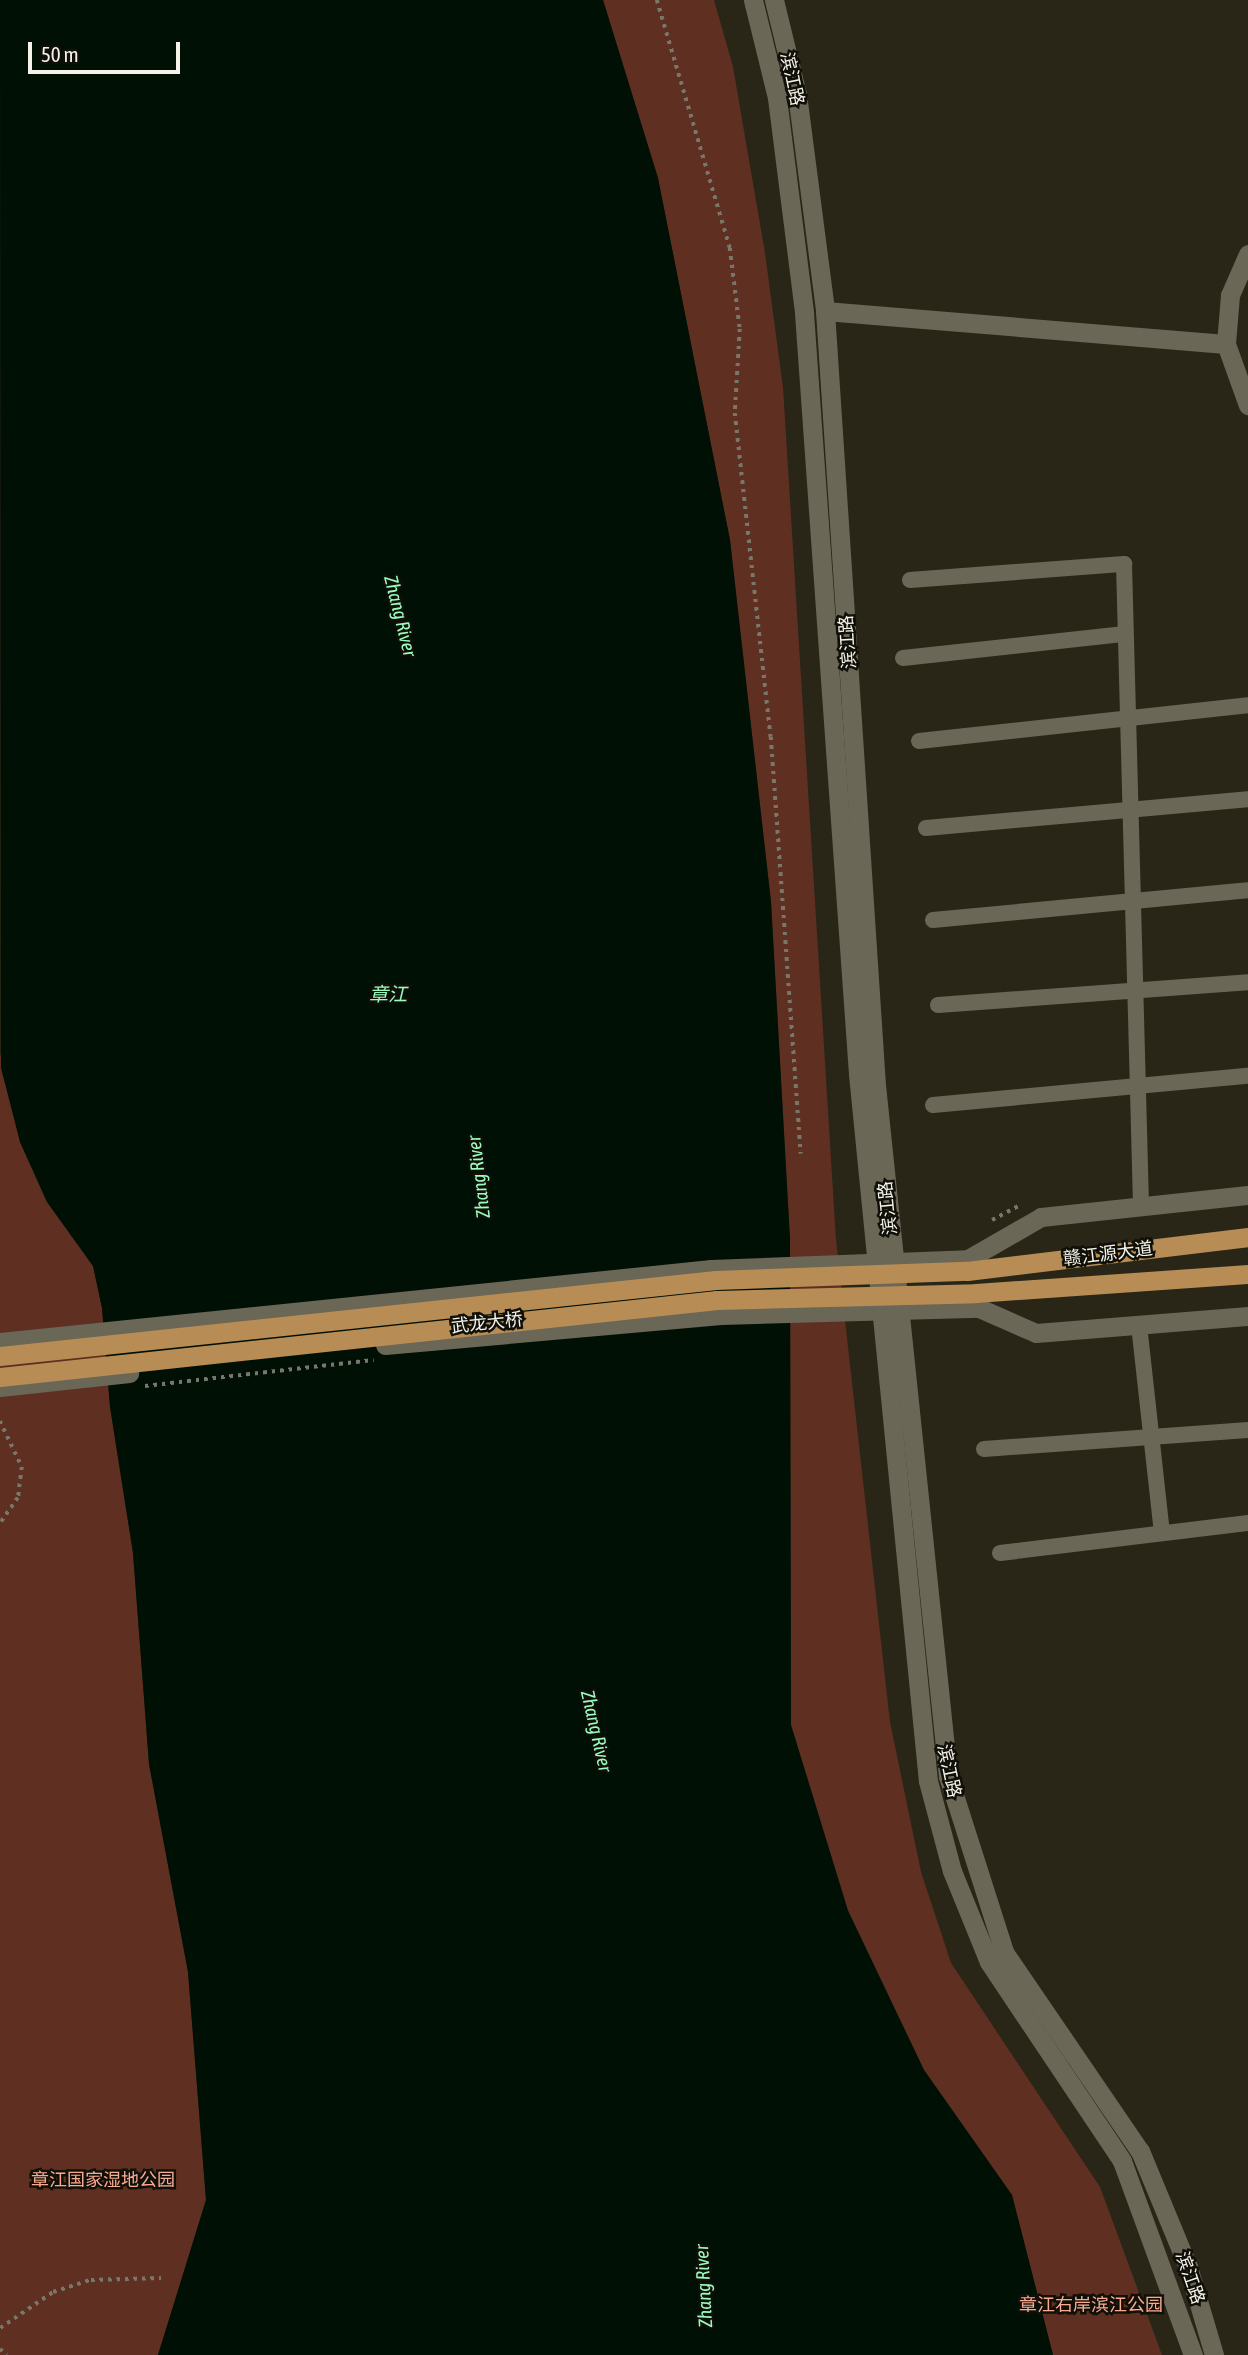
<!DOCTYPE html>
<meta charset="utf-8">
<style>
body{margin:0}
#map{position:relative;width:1248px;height:2355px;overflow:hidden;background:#292617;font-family:"Asap Condensed","Noto Sans SC",sans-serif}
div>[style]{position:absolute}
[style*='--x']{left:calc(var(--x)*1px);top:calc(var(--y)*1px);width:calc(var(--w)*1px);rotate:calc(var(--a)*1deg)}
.green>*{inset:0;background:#5f3021}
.water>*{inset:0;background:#001005}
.path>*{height:3.5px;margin-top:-1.75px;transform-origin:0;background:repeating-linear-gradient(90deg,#79776a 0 3.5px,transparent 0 8.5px)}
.minor>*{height:16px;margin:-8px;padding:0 8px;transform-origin:8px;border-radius:8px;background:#6a6757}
.tertiary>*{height:19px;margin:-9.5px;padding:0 9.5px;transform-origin:9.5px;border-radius:9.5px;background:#6a6757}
.secondary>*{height:19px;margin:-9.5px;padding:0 9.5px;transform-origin:9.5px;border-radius:9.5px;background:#6a6757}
.primary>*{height:19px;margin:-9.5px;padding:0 9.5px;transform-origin:9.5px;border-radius:9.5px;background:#b88d55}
span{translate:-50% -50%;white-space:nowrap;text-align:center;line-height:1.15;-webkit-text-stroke:5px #100f08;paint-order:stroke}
.street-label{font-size:18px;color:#f4f2e9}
.park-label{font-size:18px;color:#faaa90}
.water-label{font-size:19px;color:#99fdc0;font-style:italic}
.scale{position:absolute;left:28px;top:42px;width:152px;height:32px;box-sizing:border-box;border:4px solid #f4f2e9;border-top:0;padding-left:9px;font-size:21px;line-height:24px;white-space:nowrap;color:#f4f2e9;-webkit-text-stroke:5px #100f08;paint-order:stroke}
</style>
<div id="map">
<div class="green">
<div style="clip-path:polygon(603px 0,714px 0,733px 67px,765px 253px,783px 388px,836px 1240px,890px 1722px,921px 1872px,951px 1963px,1100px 2187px,1162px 2355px,1053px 2355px,1012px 2195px,924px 2070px,848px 1910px,791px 1725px,790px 1239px,771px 902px,730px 540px,658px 178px)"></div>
<div style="clip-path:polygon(0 1053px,20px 1142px,47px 1202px,93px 1266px,102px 1308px,110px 1407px,133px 1553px,149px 1764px,188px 1972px,206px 2200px,158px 2355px,0 2355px)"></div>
</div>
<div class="water">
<div style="clip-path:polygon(0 0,603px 0,658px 178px,730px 540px,771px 902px,790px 1239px,791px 1725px,848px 1911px,924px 2070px,1012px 2195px,1053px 2355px,158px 2355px,206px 2200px,188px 1972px,149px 1764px,133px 1553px,110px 1407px,102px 1308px,93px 1266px,47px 1202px,20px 1142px,1px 1068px)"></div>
</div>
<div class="path">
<div style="--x:657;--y:0;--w:259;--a:73.6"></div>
<div style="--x:730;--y:248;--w:82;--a:83"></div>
<div style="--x:740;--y:329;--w:84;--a:93.4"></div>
<div style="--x:735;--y:413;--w:326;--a:83.7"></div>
<div style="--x:771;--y:737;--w:418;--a:85.9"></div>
<div style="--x:992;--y:1220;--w:30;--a:-28"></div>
<div style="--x:145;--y:1386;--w:230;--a:-6.5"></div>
<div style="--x:0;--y:1421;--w:51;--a:64.4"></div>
<div style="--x:22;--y:1467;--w:31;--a:97"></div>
<div style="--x:18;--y:1498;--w:32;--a:125"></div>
<div style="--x:0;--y:2328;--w:64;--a:-34.2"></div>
<div style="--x:53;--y:2292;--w:40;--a:-18"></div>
<div style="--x:91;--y:2280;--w:70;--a:-1.6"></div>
<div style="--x:0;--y:2349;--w:9;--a:41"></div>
</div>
<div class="minor">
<div style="--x:910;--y:580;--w:215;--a:-4.3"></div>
<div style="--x:1124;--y:564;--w:642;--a:88.48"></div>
<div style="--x:903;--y:658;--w:223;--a:-6.2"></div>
<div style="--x:919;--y:741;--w:331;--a:-6.2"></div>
<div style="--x:926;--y:828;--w:323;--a:-5.1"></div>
<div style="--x:933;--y:920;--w:316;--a:-5.4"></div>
<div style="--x:938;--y:1005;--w:311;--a:-4.2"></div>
<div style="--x:933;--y:1105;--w:316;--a:-5.3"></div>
<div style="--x:1139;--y:1325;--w:208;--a:83.7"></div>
<div style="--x:984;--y:1449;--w:265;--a:-4.1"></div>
<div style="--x:1000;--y:1553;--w:250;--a:-6.9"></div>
</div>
<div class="tertiary">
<div style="--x:1248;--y:254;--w:45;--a:113.7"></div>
<div style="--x:1230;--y:295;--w:49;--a:94.7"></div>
<div style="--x:1226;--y:344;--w:65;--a:70.2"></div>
<div style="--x:825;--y:311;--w:402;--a:4.7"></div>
<div style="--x:0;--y:1342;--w:715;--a:-5.86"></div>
<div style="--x:711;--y:1269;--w:257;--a:-2.2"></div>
<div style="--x:968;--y:1259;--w:84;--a:-29.9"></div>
<div style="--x:1041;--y:1217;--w:208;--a:-6.1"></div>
<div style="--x:385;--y:1345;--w:337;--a:-5.1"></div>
<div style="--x:721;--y:1315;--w:258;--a:-1.6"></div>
<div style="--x:979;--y:1308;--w:62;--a:23.7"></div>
<div style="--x:1036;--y:1333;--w:213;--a:-4.6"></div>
<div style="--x:0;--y:1387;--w:130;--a:-6.2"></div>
</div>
<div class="secondary">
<div style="--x:753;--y:0;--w:101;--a:76.2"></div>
<div style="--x:777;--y:98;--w:217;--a:82.8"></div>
<div style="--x:804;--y:313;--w:763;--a:85.94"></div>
<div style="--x:858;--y:1074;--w:710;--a:84.35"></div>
<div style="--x:928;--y:1781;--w:93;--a:75.1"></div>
<div style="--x:952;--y:1871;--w:98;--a:67.9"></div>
<div style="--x:989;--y:1962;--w:239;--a:56.2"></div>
<div style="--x:1122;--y:2161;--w:207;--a:69.9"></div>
<div style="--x:774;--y:0;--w:97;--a:76.3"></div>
<div style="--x:797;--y:94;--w:219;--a:82.6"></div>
<div style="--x:825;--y:311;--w:776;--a:86.23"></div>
<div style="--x:876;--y:1085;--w:695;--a:84.05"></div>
<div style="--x:948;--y:1776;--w:185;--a:72.3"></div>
<div style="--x:1004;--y:1952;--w:241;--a:55.7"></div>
<div style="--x:1140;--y:2151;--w:126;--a:67.5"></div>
<div style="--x:1188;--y:2267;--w:92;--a:73.5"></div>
</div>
<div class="primary">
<div style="--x:0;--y:1356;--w:720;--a:-6.06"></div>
<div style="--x:716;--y:1280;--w:251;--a:-2.1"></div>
<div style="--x:967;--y:1271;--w:283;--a:-6.9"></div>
<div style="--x:0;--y:1377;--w:721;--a:-6.13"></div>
<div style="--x:717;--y:1300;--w:259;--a:-1.5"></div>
<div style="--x:976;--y:1293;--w:273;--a:-4"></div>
</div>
<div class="street-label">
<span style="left:792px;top:79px;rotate:78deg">滨江路</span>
<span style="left:848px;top:642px;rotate:-94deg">滨江路</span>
<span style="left:888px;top:1208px;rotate:-96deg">滨江路</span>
<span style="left:1108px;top:1254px;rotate:-7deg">赣江源大道</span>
<span style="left:487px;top:1323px;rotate:-6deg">武龙大桥</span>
<span style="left:949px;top:1771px;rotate:78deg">滨江路</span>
<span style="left:1190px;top:2278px;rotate:71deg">滨江路</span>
</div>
<div class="park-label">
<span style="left:103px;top:2180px">章江国家湿地公园</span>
<span style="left:1091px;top:2305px">章江右岸滨江公园</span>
</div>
<div class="water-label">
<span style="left:400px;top:616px;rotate:76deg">Zhang River</span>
<span style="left:388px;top:995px">章江</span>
<span style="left:479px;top:1177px;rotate:-97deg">Zhang River</span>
<span style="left:596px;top:1731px;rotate:77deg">Zhang River</span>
<span style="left:704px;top:2286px;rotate:-93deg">Zhang River</span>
</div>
<div class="scale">50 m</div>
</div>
